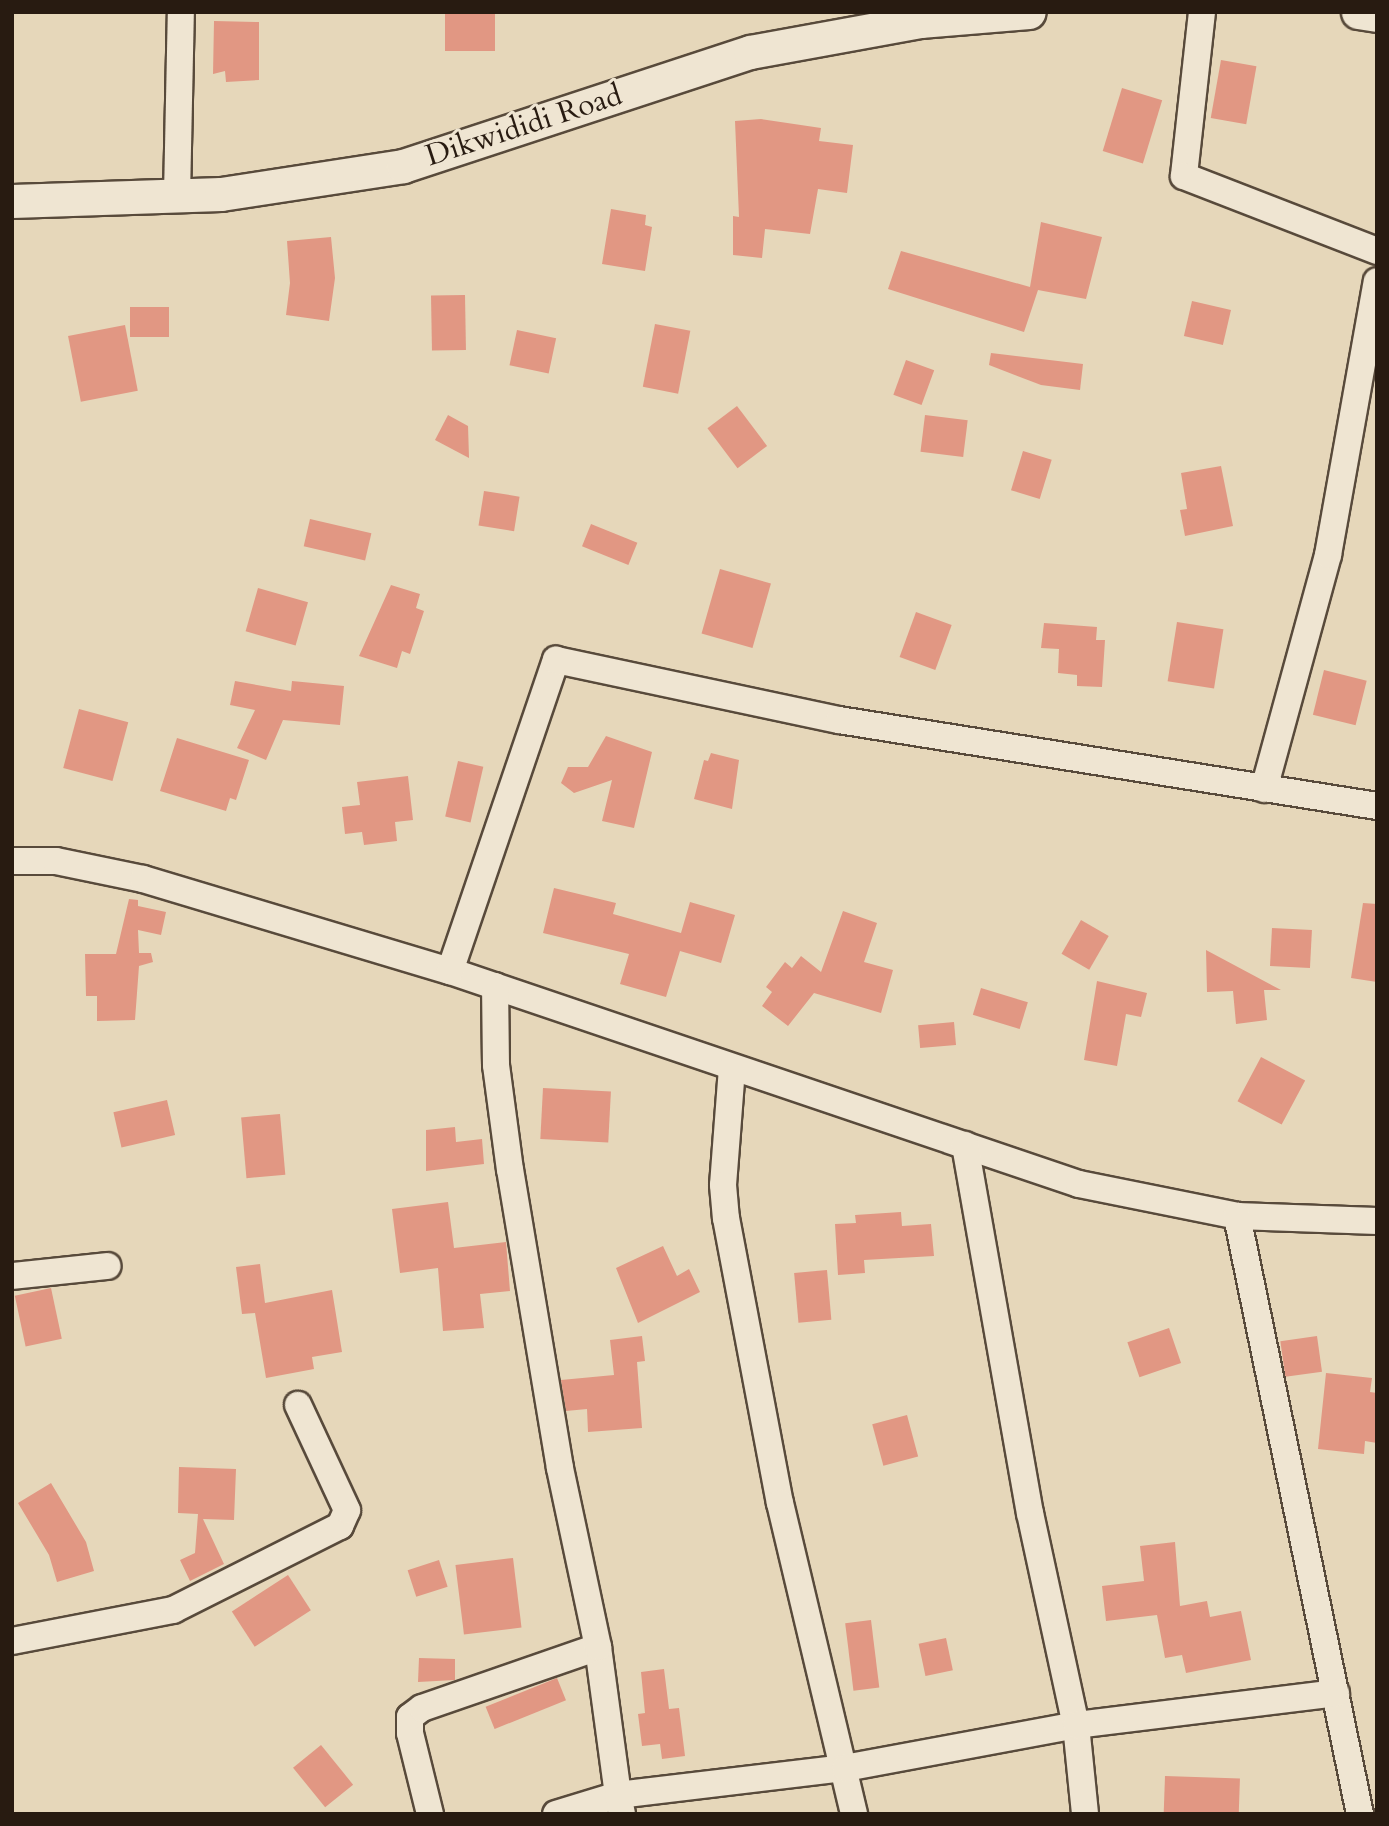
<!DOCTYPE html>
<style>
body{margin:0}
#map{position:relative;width:1389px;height:1826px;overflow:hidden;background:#e6d7ba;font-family:Cardo,serif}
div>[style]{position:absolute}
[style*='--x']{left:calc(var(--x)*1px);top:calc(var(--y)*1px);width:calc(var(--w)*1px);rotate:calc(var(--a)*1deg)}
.building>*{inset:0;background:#e19783;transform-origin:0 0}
.roads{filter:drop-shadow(2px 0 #584a3b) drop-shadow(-2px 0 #584a3b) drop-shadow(0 2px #584a3b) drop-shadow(0 -2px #584a3b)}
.minor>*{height:26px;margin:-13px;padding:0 13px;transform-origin:13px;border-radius:13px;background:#efe5d2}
.tertiary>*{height:33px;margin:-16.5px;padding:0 16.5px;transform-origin:16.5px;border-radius:16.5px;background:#efe5d2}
span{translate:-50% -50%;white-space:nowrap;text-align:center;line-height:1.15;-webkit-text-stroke:6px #efe5d2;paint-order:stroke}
.street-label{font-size:30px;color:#281b11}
.frame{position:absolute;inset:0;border:14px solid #281b11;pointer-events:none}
</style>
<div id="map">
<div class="building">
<div style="left:445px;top:12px;width:50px;height:39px"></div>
<div style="clip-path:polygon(214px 21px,259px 22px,259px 80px,226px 82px,225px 71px,213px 74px)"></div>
<div style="left:1221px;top:60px;width:36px;height:59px;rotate:10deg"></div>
<div style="left:1122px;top:88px;width:42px;height:66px;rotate:17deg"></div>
<div style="clip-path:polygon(761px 119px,821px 128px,819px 141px,853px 145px,847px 193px,818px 189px,810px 234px,765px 229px,762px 258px,733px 255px,733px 216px,739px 217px,735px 121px)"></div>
<div style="clip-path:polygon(611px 209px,646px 215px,645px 225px,652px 227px,645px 271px,602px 264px)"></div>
<div style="clip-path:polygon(1041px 222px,1102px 237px,1086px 299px,1038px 290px,1024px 332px,888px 289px,901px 251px,1030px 287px)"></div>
<div style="clip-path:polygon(331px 237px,335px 278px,329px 321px,286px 315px,290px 283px,287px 241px)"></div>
<div style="left:465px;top:295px;width:55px;height:34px;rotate:89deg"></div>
<div style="left:1192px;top:301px;width:40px;height:36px;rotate:13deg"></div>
<div style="left:169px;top:307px;width:30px;height:39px;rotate:90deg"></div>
<div style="left:655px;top:324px;width:36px;height:64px;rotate:11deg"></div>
<div style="left:125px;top:325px;width:67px;height:58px;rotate:79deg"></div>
<div style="left:517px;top:330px;width:40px;height:36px;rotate:12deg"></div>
<div style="clip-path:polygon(991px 353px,1083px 364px,1080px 390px,1041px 385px,989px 365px)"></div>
<div style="left:906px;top:360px;width:30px;height:37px;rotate:20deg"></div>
<div style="left:737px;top:406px;width:50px;height:37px;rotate:53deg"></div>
<div style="clip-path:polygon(448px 415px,468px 426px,469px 458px,435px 440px)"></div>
<div style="left:925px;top:415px;width:43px;height:37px;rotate:7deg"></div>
<div style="left:1023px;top:451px;width:30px;height:41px;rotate:17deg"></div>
<div style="clip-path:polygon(1221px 466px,1233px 526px,1185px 536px,1180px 510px,1187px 509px,1181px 473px)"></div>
<div style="left:484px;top:491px;width:36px;height:35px;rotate:9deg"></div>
<div style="left:310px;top:519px;width:63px;height:28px;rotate:13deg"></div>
<div style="left:591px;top:524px;width:50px;height:24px;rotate:22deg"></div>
<div style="left:720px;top:569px;width:53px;height:67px;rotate:16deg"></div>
<div style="clip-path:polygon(391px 585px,420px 594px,416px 608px,424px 611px,410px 654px,402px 651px,397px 668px,359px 656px)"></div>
<div style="left:258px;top:588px;width:52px;height:45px;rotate:16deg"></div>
<div style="left:916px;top:612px;width:38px;height:48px;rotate:20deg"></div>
<div style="left:1177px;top:622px;width:47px;height:60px;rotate:9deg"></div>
<div style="clip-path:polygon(1044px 623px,1097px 627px,1096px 640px,1105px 640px,1102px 687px,1077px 686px,1077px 675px,1058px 673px,1059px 649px,1041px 648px)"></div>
<div style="left:1324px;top:670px;width:44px;height:46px;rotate:14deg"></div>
<div style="clip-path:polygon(235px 681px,291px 691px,292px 681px,344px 686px,340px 725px,283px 720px,266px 760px,237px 748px,255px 710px,230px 705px)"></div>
<div style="left:79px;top:709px;width:51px;height:61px;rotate:15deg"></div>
<div style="clip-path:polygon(606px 736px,652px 752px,634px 828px,602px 821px,612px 780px,574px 793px,561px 783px,568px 767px,588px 767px)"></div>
<div style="clip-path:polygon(177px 738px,249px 760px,236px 800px,230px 798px,226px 811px,160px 791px)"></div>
<div style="clip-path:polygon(711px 753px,739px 760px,732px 809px,694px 799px,704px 760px,708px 761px)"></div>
<div style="left:458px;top:761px;width:26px;height:57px;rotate:13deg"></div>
<div style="clip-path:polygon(408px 776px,413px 820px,395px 822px,397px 841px,364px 845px,362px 832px,345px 834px,342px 807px,360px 805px,357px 782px)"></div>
<div style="clip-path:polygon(554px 888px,616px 903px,613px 914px,681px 933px,690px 902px,735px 915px,721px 963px,680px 951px,666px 997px,620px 984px,629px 954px,543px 933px)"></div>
<div style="clip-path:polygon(129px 899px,138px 900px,138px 906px,166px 912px,161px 935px,138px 930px,139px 953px,151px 953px,153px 962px,139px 966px,135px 1020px,97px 1021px,97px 996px,86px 996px,85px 954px,116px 954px)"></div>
<div style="clip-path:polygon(1363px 903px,1377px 904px,1377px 982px,1351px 978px)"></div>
<div style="clip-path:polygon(843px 911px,877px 923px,864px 962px,893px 970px,881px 1013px,814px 993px,788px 1026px,762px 1006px,772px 992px,766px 987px,785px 962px,792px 968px,801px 956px,821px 972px)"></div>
<div style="left:1081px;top:920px;width:32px;height:39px;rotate:30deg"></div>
<div style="left:1272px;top:928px;width:40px;height:38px;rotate:3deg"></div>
<div style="clip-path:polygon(1206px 950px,1281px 990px,1264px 990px,1267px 1020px,1236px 1024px,1233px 991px,1207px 992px)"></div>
<div style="clip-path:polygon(1097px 981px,1147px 993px,1141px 1017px,1126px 1014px,1117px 1066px,1084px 1060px)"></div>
<div style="left:981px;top:988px;width:49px;height:28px;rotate:17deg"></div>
<div style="left:954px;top:1022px;width:23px;height:36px;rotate:85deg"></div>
<div style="left:1261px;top:1057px;width:50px;height:50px;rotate:28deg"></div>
<div style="left:543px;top:1088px;width:68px;height:51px;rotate:3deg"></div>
<div style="left:167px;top:1100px;width:36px;height:55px;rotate:77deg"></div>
<div style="left:280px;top:1114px;width:61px;height:39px;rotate:85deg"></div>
<div style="clip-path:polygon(455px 1127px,456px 1142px,482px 1139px,484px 1164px,426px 1171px,426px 1130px)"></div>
<div style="clip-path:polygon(448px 1202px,454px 1248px,506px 1242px,510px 1291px,480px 1294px,484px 1328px,443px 1331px,438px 1268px,400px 1273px,392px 1209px)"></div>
<div style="clip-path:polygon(901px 1212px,902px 1226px,931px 1224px,934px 1256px,864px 1260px,865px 1273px,838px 1275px,835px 1224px,856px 1223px,855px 1215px)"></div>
<div style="clip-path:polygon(663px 1246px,677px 1276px,689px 1269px,700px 1292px,638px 1323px,616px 1268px)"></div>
<div style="clip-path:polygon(260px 1264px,265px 1303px,332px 1290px,342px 1352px,312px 1357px,314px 1369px,266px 1378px,255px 1313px,242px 1314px,236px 1267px)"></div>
<div style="left:827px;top:1270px;width:50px;height:33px;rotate:85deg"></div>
<div style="left:51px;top:1288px;width:52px;height:37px;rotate:78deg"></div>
<div style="left:1169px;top:1328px;width:37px;height:44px;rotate:71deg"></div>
<div style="clip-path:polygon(642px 1336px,645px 1361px,637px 1362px,642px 1428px,588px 1432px,587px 1409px,566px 1411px,561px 1380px,614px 1375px,610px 1340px)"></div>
<div style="left:1317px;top:1336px;width:36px;height:37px;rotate:82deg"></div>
<div style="clip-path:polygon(1326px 1373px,1372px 1378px,1370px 1392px,1377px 1393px,1377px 1443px,1365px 1441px,1364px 1454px,1318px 1449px)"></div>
<div style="left:907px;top:1415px;width:43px;height:36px;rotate:75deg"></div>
<div style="clip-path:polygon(179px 1467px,236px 1469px,234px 1520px,203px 1519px,224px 1564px,190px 1581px,180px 1560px,195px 1553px,198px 1514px,178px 1513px)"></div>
<div style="clip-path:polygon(51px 1483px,86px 1542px,94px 1571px,57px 1582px,49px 1555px,18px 1503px)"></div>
<div style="clip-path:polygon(1175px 1542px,1180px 1606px,1207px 1601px,1210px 1617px,1241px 1611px,1251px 1660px,1186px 1673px,1182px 1655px,1165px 1658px,1157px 1615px,1106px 1621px,1102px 1586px,1144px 1581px,1140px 1546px)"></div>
<div style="left:513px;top:1558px;width:70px;height:58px;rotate:83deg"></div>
<div style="left:439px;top:1560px;width:28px;height:33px;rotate:72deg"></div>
<div style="left:288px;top:1575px;width:42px;height:67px;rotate:57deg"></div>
<div style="left:871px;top:1620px;width:68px;height:26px;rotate:83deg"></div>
<div style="left:946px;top:1638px;width:33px;height:28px;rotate:78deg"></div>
<div style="clip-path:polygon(419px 1658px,455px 1659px,455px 1680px,418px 1682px)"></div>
<div style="clip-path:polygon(664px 1669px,669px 1709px,679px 1708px,685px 1756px,662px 1759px,660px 1744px,642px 1746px,638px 1714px,645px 1713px,641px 1672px)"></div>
<div style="left:557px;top:1678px;width:24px;height:77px;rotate:68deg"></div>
<div style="left:321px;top:1745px;width:51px;height:36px;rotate:51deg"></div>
<div style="left:1165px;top:1776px;width:75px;height:38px;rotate:2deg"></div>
</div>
<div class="roads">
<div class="minor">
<div style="--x:1202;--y:12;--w:165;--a:96.3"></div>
<div style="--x:1184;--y:176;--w:207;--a:21.2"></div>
<div style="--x:177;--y:196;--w:184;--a:-88.8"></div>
<div style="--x:1264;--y:789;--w:243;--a:-74.7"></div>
<div style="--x:1328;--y:555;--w:278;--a:-79.9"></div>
<div style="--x:12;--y:861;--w:44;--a:0"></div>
<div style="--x:56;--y:861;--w:89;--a:11.7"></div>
<div style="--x:143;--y:879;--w:320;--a:16.7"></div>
<div style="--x:450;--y:971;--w:664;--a:18.71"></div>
<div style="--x:1079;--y:1184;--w:161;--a:11.4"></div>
<div style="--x:1237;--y:1216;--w:140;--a:2"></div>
<div style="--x:450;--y:971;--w:329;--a:-71.2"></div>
<div style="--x:556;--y:660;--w:289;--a:12"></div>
<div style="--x:839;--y:720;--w:545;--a:9.08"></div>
<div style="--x:732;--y:1068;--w:117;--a:94.4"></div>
<div style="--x:723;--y:1185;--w:33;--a:85"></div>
<div style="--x:726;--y:1218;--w:290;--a:79.3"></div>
<div style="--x:780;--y:1503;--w:320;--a:76.6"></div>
<div style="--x:965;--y:1145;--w:374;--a:80"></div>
<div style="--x:1030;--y:1513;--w:217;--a:77.8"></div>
<div style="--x:1076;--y:1725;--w:89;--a:84.2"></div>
<div style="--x:1237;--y:1216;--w:611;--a:78.38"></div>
<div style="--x:12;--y:1276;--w:96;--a:-6"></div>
<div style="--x:12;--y:1641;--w:164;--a:-10.9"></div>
<div style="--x:173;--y:1610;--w:187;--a:-26.7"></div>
<div style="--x:340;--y:1526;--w:17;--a:-66"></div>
<div style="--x:347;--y:1510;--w:116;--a:-115"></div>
<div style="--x:598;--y:1647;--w:149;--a:82.3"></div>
<div style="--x:618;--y:1795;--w:229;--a:-6.8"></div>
<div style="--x:845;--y:1768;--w:235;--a:-10.5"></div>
<div style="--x:1076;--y:1725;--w:262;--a:-7"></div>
<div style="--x:430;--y:1814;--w:83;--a:-103.9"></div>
<div style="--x:410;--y:1733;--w:16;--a:-90"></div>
<div style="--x:410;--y:1717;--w:15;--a:-37"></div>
<div style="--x:422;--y:1708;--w:186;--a:-19.1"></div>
<div style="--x:598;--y:1647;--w:183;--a:-102"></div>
<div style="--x:560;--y:1468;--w:302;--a:-99.5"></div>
<div style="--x:510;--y:1170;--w:106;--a:-97.6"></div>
<div style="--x:496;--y:1065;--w:79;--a:-90.7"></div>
<div style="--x:556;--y:1814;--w:65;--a:-17"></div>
<div style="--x:618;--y:1795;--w:19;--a:78"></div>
</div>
<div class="tertiary">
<div style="--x:1358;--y:12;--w:19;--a:9"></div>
<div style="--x:12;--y:201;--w:209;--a:-1.9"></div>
<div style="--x:221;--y:194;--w:184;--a:-8.7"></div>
<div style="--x:403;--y:166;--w:365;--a:-18.2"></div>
<div style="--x:750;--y:52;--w:173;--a:-10.3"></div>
<div style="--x:920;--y:21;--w:109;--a:-4.7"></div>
</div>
</div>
<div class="street-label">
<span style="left:524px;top:126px;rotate:-18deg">Dikwididi Road</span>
</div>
<div class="frame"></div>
</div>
